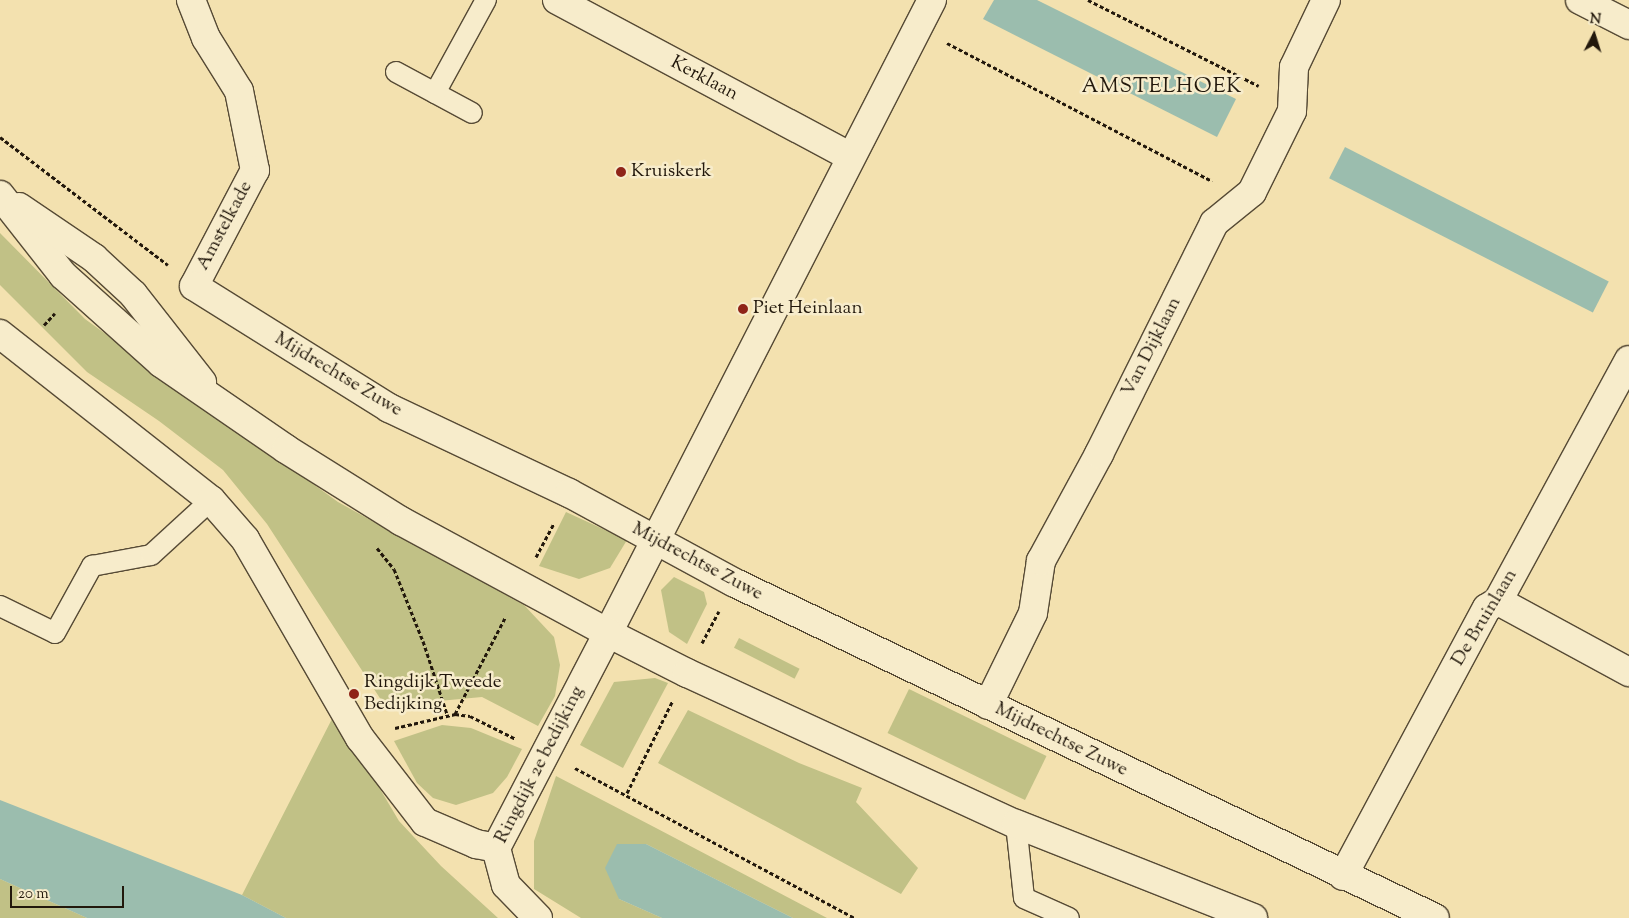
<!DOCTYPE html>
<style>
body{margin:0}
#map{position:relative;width:1629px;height:918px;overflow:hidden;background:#f3e1af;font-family:"Sorts Mill Goudy",serif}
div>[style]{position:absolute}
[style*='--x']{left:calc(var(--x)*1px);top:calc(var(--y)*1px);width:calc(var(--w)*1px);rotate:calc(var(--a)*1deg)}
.green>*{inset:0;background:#c1c186;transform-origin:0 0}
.water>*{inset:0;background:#9bbdae;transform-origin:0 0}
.path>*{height:3px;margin-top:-1.5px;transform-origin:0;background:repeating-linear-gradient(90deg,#22180c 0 4px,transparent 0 6.5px)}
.roads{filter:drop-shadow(1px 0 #564a35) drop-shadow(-1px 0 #564a35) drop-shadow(0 1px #564a35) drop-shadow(0 -1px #564a35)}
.service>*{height:20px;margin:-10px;padding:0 10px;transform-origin:10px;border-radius:10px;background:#f7eccb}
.minor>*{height:28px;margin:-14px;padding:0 14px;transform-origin:14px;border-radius:14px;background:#f7eccb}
.tertiary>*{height:28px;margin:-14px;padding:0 14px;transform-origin:14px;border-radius:14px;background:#f7eccb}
.dots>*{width:14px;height:14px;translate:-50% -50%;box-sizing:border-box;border:2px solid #f7eccb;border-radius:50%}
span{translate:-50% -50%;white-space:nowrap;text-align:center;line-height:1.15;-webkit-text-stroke:5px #f7eccb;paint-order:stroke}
.street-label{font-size:19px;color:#22180c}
.poi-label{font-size:19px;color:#22180c}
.left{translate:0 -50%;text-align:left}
.quarter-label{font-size:21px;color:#22180c;letter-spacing:1px}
.north{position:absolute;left:1569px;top:10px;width:50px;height:50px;-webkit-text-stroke:4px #f7eccb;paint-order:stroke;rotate:5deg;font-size:14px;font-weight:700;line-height:20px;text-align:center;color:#22180c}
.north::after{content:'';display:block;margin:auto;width:18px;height:22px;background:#22180c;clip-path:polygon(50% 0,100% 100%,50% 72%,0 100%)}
.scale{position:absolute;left:10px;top:886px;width:114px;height:22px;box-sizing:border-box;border:2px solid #22180c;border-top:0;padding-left:6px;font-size:15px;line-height:18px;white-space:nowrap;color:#22180c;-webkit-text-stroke:4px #f7eccb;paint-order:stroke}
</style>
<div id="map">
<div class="green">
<div style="clip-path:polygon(0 233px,85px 319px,338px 502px,524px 605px,554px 637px,560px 665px,555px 696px,538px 726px,482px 697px,385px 706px,267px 524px,223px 470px,159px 421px,87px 372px,0 285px)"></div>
<div style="clip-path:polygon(566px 512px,627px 540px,610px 568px,579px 579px,539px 566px)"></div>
<div style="clip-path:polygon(674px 577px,704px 592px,707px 604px,687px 644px,669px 632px,661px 590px)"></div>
<div style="left:739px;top:638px;width:68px;height:11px;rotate:27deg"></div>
<div style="clip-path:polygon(655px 678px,668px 683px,623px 768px,580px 745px,614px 682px)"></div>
<div style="left:909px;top:689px;width:153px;height:49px;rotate:26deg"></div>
<div style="clip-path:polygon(688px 710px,799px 763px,862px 788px,856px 802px,918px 868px,901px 894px,658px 763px)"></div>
<div style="clip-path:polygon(335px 713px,399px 821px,441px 866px,498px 918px,286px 918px,242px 895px)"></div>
<div style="clip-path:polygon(442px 725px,471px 728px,522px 749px,507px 777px,493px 793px,456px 805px,433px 798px,417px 783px,394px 741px)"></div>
<div style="clip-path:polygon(556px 776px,656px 828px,827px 918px,793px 918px,646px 844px,619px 899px,662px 918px,581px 918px,534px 889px,534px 841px)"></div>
<div style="clip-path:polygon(0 879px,87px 918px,0 918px)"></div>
</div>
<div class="water">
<div style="clip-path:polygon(994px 0,1037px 0,1236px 99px,1217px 137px,983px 19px)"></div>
<div style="left:1345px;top:147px;width:296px;height:35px;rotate:27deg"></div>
<div style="clip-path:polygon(0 800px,242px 895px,286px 918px,87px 918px,0 879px)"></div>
<div style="clip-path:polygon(617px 844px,646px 844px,793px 918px,662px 918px,619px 899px,605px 868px)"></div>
</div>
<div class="path">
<div style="--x:1088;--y:0;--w:191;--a:26.7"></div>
<div style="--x:947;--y:43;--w:299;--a:27.5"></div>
<div style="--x:0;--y:137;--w:211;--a:37.3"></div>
<div style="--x:44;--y:325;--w:16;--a:-47"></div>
<div style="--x:377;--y:548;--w:27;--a:51"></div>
<div style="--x:394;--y:569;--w:78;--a:68.1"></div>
<div style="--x:423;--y:641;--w:77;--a:71.8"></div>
<div style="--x:536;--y:557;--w:38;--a:-62"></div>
<div style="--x:702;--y:643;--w:36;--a:-62"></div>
<div style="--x:455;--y:714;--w:110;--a:-62.5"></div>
<div style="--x:395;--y:728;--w:62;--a:-13.1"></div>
<div style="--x:455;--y:714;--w:15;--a:8"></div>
<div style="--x:470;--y:716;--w:51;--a:26.6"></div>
<div style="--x:575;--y:768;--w:318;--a:28.2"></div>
<div style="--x:627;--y:793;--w:102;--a:-63.7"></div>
</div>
<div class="roads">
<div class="service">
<div style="--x:396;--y:72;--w:86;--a:28.3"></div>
<div style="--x:435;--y:93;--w:106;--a:-61.3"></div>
<div style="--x:0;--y:606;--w:61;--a:26.1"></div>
<div style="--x:55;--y:633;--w:77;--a:-61.1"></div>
<div style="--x:92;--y:566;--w:60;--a:-10.6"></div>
<div style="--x:151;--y:555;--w:81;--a:-42.5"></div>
<div style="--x:1016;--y:824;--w:74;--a:83.8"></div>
<div style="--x:1024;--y:898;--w:49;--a:24"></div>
</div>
<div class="minor">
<div style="--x:191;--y:0;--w:41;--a:68.5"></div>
<div style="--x:206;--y:38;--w:62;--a:58.1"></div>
<div style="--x:239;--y:91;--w:81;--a:78.6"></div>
<div style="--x:255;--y:170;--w:131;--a:117.7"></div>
<div style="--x:194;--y:286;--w:230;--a:32"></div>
<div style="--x:389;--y:408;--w:199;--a:25.3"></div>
<div style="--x:569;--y:493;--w:187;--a:28.5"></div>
<div style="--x:733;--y:582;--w:778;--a:25.58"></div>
<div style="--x:557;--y:0;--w:333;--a:28.1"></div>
<div style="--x:932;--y:0;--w:711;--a:117.11"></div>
<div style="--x:608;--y:633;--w:89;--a:26.9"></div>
<div style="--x:687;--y:673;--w:362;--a:24.7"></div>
<div style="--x:1016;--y:824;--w:255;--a:21.6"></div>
<div style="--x:1580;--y:0;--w:55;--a:27"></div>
<div style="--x:0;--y:334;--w:268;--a:38.2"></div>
<div style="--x:211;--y:500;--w:52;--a:48.9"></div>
<div style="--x:245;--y:539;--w:230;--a:60"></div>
<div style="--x:360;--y:738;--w:106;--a:52.3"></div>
<div style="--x:425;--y:822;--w:56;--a:23.3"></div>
<div style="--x:476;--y:844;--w:20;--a:11"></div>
<div style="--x:1498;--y:601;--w:149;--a:28.5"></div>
<div style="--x:988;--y:705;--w:102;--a:-63.9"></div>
<div style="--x:1033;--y:613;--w:53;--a:-81.3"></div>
<div style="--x:1041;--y:561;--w:122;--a:-61.5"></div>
<div style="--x:1099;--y:454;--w:258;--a:-63.5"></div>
<div style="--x:1214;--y:223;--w:49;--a:-39.2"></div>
<div style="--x:1252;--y:192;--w:90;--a:-63.7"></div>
<div style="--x:1292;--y:111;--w:44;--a:-87.4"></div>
<div style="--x:1294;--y:67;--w:74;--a:-64.5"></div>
<div style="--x:1343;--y:876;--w:304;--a:-61.8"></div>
<div style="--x:1487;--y:608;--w:13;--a:-32"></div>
<div style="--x:1498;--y:601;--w:274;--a:-61.5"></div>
</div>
<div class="tertiary">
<div style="--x:0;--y:195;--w:102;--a:51.8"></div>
<div style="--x:63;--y:275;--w:132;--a:41.9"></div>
<div style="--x:161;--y:363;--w:152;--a:34.5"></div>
<div style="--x:286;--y:449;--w:136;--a:32.1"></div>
<div style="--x:401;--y:521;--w:235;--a:28.4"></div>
<div style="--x:608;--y:633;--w:242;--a:117.5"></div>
<div style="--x:496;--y:848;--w:38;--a:75"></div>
<div style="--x:506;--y:885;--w:46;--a:45.9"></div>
<div style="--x:19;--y:207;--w:91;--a:34.2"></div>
<div style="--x:94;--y:258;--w:53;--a:42.7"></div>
<div style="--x:133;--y:294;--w:112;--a:51.9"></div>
</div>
</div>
<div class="dots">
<div style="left:621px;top:172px;background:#8f2418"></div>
<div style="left:743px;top:309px;background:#8f2418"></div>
<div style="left:354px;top:694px;background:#8f2418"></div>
</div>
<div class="street-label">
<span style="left:704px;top:79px;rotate:28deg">Kerklaan</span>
<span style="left:225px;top:226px;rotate:-62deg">Amstelkade</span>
<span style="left:1152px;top:347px;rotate:-63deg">Van Dijklaan</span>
<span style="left:338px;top:375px;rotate:31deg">Mijdrechtse Zuwe</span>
<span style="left:697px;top:562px;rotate:28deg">Mijdrechtse Zuwe</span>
<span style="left:1485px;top:618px;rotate:-59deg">De Bruinlaan</span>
<span style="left:1061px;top:740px;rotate:26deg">Mijdrechtse Zuwe</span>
<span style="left:540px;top:765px;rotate:-63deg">Ringdijk 2e bedijking</span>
</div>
<div class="poi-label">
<span class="left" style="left:631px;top:172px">Kruiskerk</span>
<span class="left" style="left:753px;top:309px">Piet Heinlaan</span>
<span class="left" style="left:364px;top:694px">Ringdijk Tweede<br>Bedijking</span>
</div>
<div class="quarter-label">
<span style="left:1162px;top:87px">AMSTELHOEK</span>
</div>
<div class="north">N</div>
<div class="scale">20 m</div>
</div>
